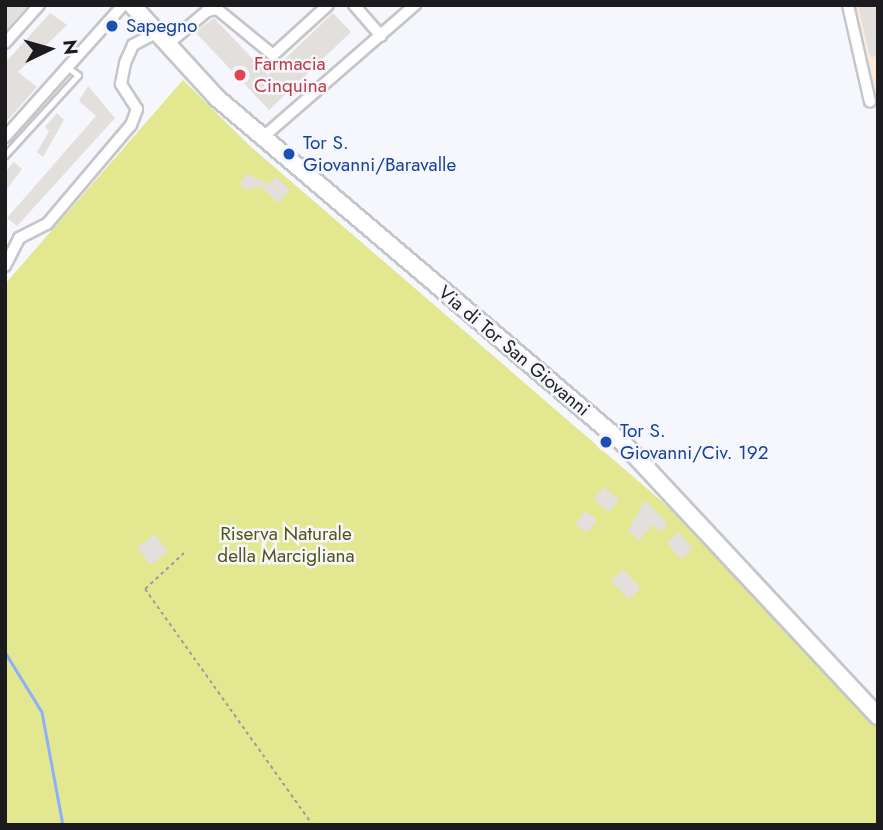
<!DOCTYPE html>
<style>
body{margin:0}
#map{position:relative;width:883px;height:830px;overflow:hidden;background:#f5f7fc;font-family:Jost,sans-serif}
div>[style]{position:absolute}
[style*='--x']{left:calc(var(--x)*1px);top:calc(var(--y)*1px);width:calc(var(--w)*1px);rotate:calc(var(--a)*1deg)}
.industrial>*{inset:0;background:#fee9da}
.green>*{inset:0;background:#e3e790}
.stream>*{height:2.5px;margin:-1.25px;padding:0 1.25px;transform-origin:1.25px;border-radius:1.25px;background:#8cb1f9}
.building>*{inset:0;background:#e3dfdc;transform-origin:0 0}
.path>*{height:2px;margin-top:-1px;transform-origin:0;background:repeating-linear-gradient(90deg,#9b9c9f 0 3.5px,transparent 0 7px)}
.roads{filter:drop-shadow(2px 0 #c4c6ca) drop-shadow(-2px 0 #c4c6ca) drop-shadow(0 2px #c4c6ca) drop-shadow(0 -2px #c4c6ca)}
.lane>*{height:5px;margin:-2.5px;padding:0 2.5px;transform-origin:2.5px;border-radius:2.5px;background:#fff}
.street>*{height:10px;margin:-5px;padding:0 5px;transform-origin:5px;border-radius:5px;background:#fff}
.secondary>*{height:16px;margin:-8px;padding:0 8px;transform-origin:8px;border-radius:8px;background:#fff}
.dots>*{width:19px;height:19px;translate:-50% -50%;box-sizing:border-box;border:4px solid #f5f7fc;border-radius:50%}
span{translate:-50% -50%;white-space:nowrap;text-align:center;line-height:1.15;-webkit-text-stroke:5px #f5f7fc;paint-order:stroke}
.transit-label{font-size:19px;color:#164399}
.left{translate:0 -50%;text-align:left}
.health-label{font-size:19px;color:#be3a42}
.street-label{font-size:19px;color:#1c1c1e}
.park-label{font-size:19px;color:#545513}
.frame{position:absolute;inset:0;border:7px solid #1c1c1e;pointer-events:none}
.north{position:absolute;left:14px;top:14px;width:70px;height:70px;-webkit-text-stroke:5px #f5f7fc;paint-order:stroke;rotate:85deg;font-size:19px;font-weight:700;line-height:28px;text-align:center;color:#1c1c1e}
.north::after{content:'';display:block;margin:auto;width:24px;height:32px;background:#1c1c1e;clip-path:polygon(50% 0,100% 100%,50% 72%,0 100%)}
</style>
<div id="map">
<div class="industrial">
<div style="clip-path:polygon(843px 5px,878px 5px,878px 108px,867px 108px)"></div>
</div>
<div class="green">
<div style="clip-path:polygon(183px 80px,251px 147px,687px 523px,878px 729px,878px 825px,5px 825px,5px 284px)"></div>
</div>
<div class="stream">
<div style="--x:5;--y:652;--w:70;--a:58.3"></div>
<div style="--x:42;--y:712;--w:115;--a:79.5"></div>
</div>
<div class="building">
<div style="clip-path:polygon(5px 5px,28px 5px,5px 31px)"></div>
<div style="clip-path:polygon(858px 5px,878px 8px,878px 56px,870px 57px)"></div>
<div style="clip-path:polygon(50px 13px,67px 25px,18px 72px,37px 87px,5px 123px,5px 63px)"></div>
<div style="clip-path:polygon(333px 13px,351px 32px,269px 110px,195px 32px,214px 18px,268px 75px)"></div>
<div style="clip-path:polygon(88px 86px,115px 118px,17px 226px,7px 218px,96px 116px,79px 101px)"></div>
<div style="clip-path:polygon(57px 113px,64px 120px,43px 157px,37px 152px,49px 131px,45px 127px)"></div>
<div style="clip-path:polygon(14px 162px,22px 169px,5px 192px,5px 172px)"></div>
<div style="clip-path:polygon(247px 174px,269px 184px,276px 177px,290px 190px,278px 203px,261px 186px,247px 190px,239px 184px)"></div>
<div style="left:604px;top:487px;width:20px;height:16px;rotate:41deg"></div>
<div style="clip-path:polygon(645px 500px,668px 524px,659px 532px,652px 525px,639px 541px,628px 531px)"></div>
<div style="left:585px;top:511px;width:15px;height:16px;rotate:37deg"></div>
<div style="left:679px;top:532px;width:22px;height:16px;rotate:51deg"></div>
<div style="left:155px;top:534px;width:22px;height:22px;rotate:54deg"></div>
<div style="left:623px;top:569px;width:26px;height:17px;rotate:47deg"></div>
</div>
<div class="path">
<div style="--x:184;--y:553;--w:53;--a:137.3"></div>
<div style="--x:145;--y:589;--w:290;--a:54.6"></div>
</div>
<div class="roads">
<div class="lane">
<div style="--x:5;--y:155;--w:108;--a:-47.6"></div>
<div style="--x:78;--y:75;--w:12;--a:-145"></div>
</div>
<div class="street">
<div style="--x:354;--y:5;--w:41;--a:48.9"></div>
<div style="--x:848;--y:5;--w:99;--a:77.2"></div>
<div style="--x:5;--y:43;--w:51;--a:-48.2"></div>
<div style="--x:168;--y:44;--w:51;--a:-40.2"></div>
<div style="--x:207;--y:11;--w:10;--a:-11"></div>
<div style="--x:217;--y:9;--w:72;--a:39.4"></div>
<div style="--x:273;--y:55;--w:74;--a:-42.3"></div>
<div style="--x:5;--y:137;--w:177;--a:-48.2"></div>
<div style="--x:262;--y:138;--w:203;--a:-41"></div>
<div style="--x:5;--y:266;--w:31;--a:-63"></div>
<div style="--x:19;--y:238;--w:31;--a:-27"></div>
<div style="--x:47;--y:224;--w:130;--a:-49.7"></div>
<div style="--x:131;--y:125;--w:17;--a:-69"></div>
<div style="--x:137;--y:109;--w:30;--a:-123"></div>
<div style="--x:121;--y:84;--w:21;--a:-79"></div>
<div style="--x:125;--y:63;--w:20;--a:-66"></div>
<div style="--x:133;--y:45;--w:27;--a:-28"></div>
</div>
<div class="secondary">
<div style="--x:132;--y:5;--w:126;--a:47.6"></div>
<div style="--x:217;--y:98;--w:534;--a:40.37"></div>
<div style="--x:624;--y:444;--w:372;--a:47"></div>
</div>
</div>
<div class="dots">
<div style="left:112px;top:26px;background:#1a4fb4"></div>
<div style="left:240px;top:75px;background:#e0444e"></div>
<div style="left:289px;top:154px;background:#1a4fb4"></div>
<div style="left:606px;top:442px;background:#1a4fb4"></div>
</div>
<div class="transit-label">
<span class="left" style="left:126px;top:26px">Sapegno</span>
<span class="left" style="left:303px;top:154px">Tor S.<br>Giovanni/Baravalle</span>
<span class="left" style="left:620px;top:442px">Tor S.<br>Giovanni/Civ. 192</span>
</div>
<div class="health-label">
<span class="left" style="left:254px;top:75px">Farmacia<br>Cinquina</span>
</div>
<div class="street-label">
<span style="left:514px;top:351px;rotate:40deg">Via di Tor San Giovanni</span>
</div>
<div class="park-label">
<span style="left:286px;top:545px">Riserva Naturale<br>della Marcigliana</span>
</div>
<div class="frame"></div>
<div class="north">N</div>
</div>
